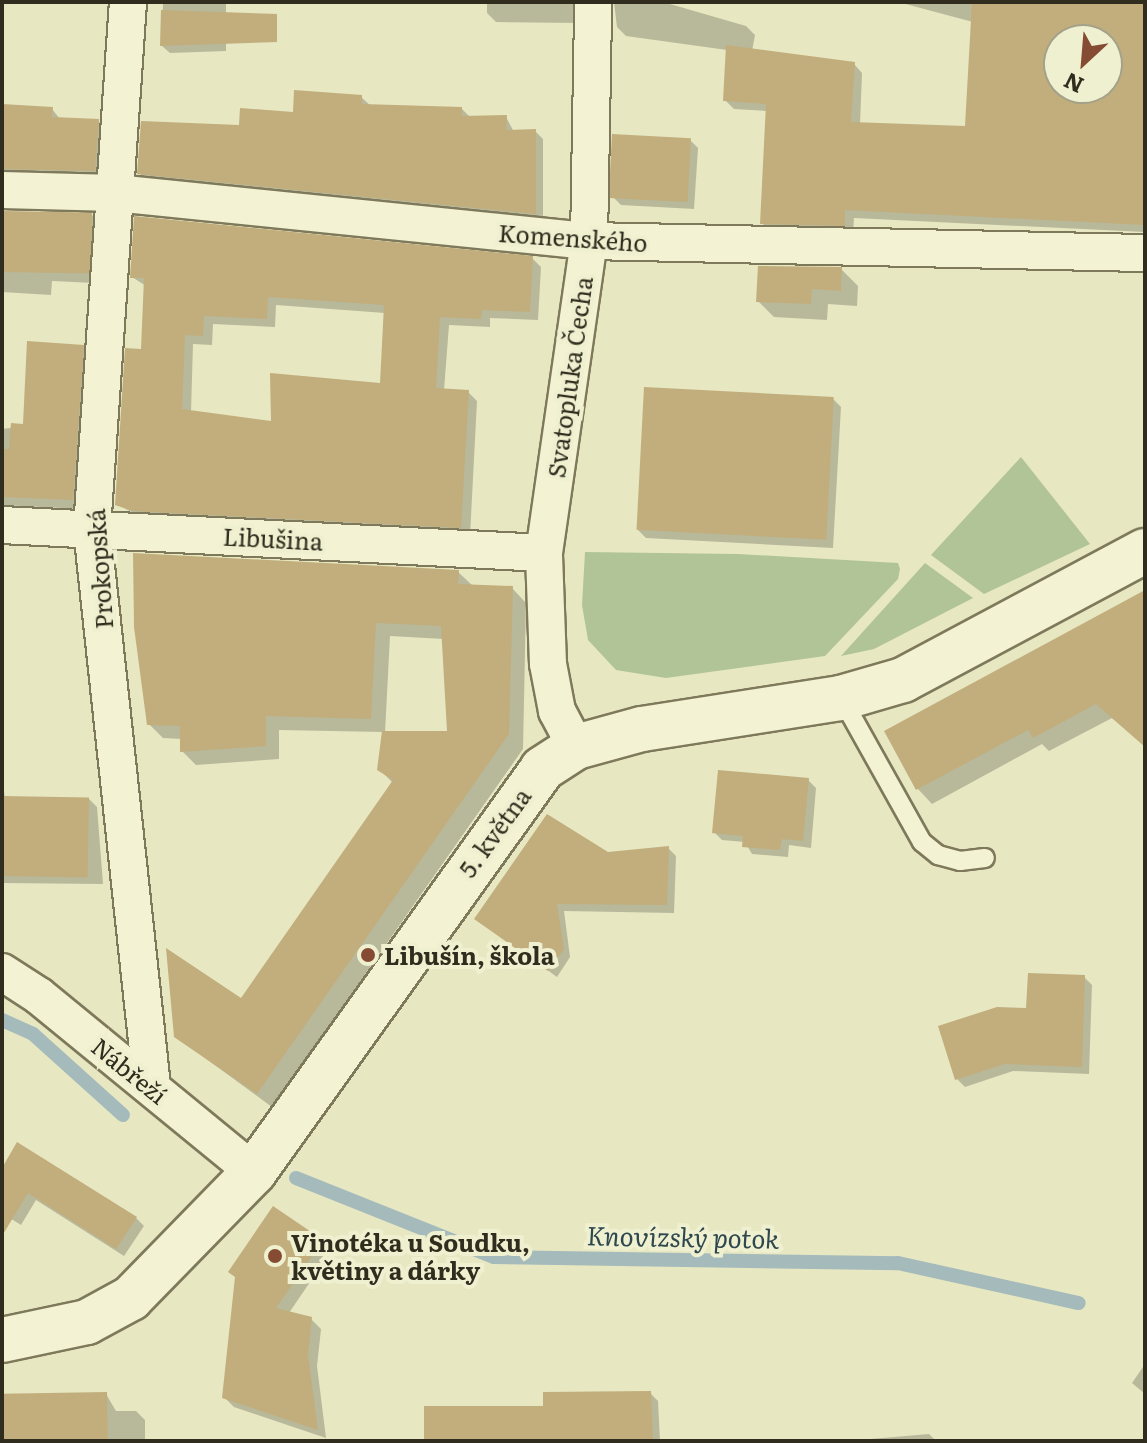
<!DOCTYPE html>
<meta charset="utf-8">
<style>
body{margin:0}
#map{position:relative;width:1147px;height:1443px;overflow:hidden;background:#e7e7c2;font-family:Literata,serif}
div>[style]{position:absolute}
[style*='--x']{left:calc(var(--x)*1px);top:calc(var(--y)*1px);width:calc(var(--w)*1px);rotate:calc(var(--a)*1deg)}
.green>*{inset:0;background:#b1c497}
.shadow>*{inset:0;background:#0003}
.stream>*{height:14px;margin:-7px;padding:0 7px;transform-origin:7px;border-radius:7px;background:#a4babb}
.building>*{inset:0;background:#c1ae7c;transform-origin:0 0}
.roads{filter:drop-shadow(2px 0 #7f795b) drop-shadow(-2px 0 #7f795b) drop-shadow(0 2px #7f795b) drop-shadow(0 -2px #7f795b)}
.service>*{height:18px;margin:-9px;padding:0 9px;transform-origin:9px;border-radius:9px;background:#f3f3d4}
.minor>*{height:36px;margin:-18px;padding:0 18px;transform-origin:18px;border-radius:18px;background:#f3f3d4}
.tertiary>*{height:44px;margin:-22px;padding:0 22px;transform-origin:22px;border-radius:22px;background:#f3f3d4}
.dots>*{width:22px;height:22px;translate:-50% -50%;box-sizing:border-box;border:4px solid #eff0d0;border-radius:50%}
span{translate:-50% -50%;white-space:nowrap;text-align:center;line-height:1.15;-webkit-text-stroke:8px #eff0d0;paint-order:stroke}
.street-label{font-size:24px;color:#302d1e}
.poi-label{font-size:24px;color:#302d1e;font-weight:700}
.left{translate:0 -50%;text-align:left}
.water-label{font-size:26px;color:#2f474e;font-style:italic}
.frame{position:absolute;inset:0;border:4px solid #302d1e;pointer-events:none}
.north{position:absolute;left:1043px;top:24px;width:80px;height:80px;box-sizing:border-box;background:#eff0d0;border:2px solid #a3a289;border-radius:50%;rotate:206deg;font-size:22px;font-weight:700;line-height:32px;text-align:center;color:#302d1e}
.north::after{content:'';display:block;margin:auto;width:28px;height:36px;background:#864c33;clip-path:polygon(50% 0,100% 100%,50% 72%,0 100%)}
</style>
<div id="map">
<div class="green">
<div style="clip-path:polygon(1021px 457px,1090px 544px,984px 594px,931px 555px)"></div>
<div style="clip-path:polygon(585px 552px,738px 554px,898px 563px,900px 569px,898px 579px,825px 656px,666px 678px,616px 670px,588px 640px,582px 605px)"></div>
<div style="clip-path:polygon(925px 563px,973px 598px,874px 649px,841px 656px)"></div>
</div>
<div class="shadow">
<div style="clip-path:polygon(163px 2px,226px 2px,226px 51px,170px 53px,162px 46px)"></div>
<div style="clip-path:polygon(487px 2px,583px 2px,580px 23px,496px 22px,487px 13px)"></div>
<div style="clip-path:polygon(evenodd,614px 2px,663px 2px,746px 26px,755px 35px,752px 51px,854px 64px,862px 73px,860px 125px,967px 128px,973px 22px,898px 2px,1145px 2px,1145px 232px,854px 218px,853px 233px,771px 232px,762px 223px,767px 111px,734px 109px,725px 100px,727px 50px,626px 36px,617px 27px,614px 2px,1059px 40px,1107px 40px,1107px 88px,1059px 88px,1059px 40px)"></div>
<div style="clip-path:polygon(361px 97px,371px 106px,462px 109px,469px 116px,506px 117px,514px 132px,535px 131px,543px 139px,543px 221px,147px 181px,139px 173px,241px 127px)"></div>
<div style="clip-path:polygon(2px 107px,52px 109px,60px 119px,98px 121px,106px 129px,103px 178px,2px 179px)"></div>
<div style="clip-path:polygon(690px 140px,698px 148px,694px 209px,621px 205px,613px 197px)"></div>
<div style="clip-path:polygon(2px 213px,92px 215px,100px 223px,95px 283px,52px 281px,51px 295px,2px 292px)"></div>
<div style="clip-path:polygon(evenodd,532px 258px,541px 267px,538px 320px,490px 318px,490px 327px,449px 325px,444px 390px,468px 392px,477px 401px,470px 536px,144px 519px,117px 504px,143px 351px,146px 286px,132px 277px,532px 258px,276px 305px,385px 313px,382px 385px,273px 423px,191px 412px,193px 344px,212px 345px,213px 324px,275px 327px,276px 305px)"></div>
<div style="clip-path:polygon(841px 269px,858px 286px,857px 306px,828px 304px,827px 320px,774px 317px,758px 301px)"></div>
<div style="clip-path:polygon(83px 347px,92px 357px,82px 509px,2px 505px,2px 429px,24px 426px)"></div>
<div style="clip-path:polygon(833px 399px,841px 407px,833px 548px,646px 538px,638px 530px)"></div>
<div style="clip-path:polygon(evenodd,458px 572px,473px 586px,512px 588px,526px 603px,523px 749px,272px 1107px,175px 1036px,241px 1001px,393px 783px,379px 769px,383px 732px,279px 730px,279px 759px,196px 765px,182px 751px,182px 739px,163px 738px,149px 724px,458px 572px,390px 636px,444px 639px,449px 733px,385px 733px,390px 636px)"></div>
<div style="clip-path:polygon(1145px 593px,1145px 746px,1112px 718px,1049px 751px,1042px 744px,932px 804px,918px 789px,887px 732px)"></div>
<div style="clip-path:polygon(2px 779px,5px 798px,89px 799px,97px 807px,103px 884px,2px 883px)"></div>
<div style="clip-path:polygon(808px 780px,816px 788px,811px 848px,789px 845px,788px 857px,752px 854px,745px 842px,722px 840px,714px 832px)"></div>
<div style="clip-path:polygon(668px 848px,676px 856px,674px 913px,564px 911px,570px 957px,557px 977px,477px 919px,608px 854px)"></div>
<div style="clip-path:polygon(1084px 977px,1092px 985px,1089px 1074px,1013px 1071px,965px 1087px,957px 1079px,1028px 1010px)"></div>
<div style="clip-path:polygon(2px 1171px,136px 1218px,144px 1226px,124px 1256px,36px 1200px,21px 1225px,2px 1213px)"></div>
<div style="clip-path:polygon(322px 1242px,331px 1251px,289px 1313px,311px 1319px,321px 1329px,317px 1366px,326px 1438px,234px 1407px,224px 1397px,237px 1278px)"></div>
<div style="clip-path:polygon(1145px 1364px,1145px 1394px,1132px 1383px)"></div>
<div style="clip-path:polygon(650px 1393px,658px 1401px,660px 1441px,426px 1441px,545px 1408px)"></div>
<div style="clip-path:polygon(106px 1394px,116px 1411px,136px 1411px,145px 1420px,145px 1441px,2px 1441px,2px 1398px)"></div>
<div style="clip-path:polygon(929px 1434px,936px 1441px,847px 1441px)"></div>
</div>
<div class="stream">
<div style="--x:2;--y:1020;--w:34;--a:24"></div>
<div style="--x:33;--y:1034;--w:121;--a:42"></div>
<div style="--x:296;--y:1178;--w:213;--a:21.8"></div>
<div style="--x:494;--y:1257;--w:404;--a:0.9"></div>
<div style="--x:898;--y:1263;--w:185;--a:12.5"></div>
</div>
<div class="building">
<div style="clip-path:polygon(evenodd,972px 2px,1145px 2px,1145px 225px,845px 210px,845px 226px,760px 224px,766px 104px,723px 101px,726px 45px,855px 62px,851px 122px,965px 126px,972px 2px,1059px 40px,1107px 40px,1107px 88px,1059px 88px,1059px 40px)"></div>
<div style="clip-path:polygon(161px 10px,277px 14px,277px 42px,160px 46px)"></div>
<div style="clip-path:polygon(294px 90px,362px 95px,362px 104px,462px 107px,462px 116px,507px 115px,506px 130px,536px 129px,536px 214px,137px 174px,141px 121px,239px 125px,240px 108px,293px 112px)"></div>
<div style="clip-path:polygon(2px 104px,53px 107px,52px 117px,99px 119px,95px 171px,2px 169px)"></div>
<div style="left:612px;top:134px;width:79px;height:64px;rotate:3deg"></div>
<div style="left:2px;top:211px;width:90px;height:61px;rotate:1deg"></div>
<div style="clip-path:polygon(evenodd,134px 216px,533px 256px,530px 312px,482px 310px,481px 319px,440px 317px,436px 388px,469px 390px,461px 528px,133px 511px,115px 505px,125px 348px,141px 349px,144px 278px,130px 278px,134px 216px,268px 297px,384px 305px,380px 383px,270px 373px,271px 421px,182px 409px,185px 335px,203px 336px,204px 316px,267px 319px,268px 297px)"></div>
<div style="clip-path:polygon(758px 266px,842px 267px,841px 291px,812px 289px,811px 304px,756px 302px)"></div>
<div style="clip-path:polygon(27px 341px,84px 345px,73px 500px,2px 497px,2px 449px,9px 449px,11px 423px,23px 424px)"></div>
<div style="left:644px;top:387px;width:190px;height:143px;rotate:3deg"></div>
<div style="clip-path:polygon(133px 553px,459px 570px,458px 584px,513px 586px,509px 734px,257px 1094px,174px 1037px,166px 948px,241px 998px,393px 780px,377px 770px,382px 731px,447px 731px,441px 626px,376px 623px,371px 719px,266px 716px,266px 746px,180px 752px,180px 726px,147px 725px,134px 627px)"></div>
<div style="clip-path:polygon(1145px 590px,1145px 747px,1096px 704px,1033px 738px,1028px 730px,916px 790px,884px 731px)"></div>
<div style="clip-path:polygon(718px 770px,809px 778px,803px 841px,782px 839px,780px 850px,742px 847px,743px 836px,712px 833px)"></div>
<div style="left:2px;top:796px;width:87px;height:80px;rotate:1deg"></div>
<div style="clip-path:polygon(547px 814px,608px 852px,669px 846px,667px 905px,557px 904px,564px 949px,548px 971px,474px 919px)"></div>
<div style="clip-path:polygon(1028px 973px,1085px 975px,1082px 1067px,1005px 1064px,955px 1080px,938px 1026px,997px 1007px,1026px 1008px)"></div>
<div style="clip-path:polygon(17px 1142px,137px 1217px,116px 1249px,28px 1193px,2px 1236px,2px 1168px)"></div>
<div style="clip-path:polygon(273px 1206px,323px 1240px,276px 1308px,312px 1317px,308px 1355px,318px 1430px,222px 1398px,235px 1277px,228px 1272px)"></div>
<div style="clip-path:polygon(651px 1391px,653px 1441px,424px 1441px,424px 1406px,543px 1406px,543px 1392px)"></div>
<div style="left:107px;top:1392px;width:49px;height:105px;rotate:89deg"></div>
</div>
<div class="roads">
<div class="service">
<div style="--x:842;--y:699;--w:164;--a:60.8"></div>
<div style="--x:922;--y:842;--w:21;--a:39"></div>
<div style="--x:938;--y:855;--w:23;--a:15"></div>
<div style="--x:960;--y:861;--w:25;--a:-7"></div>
</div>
<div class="minor">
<div style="--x:128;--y:2;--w:528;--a:93.91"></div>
<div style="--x:92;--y:529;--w:561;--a:83.86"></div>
<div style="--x:2;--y:190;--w:113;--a:1.5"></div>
<div style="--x:115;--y:193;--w:476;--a:5.8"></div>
<div style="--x:589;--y:241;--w:556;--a:1.24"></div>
<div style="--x:2;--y:525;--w:543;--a:2.96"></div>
<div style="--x:576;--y:747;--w:41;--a:-117.8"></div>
<div style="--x:557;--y:711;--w:48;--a:-100.8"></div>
<div style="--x:548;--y:664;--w:111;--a:-92.1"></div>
<div style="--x:544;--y:553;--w:315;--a:-81.8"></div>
<div style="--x:589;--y:241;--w:239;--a:-89"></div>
<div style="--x:2;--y:972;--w:44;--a:33"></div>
<div style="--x:39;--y:996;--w:278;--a:39.3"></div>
</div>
<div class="tertiary">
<div style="--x:2;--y:1340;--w:87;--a:-12"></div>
<div style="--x:87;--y:1322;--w:50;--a:-28.6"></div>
<div style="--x:131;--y:1298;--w:176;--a:-45.7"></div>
<div style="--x:254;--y:1172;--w:495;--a:-54.4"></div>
<div style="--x:542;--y:769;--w:40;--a:-32.9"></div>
<div style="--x:576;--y:747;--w:68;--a:-15.3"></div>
<div style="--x:642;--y:729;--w:201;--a:-8.9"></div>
<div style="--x:841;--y:698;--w:65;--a:-16.2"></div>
<div style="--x:903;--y:680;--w:274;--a:-28.1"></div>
</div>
</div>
<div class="dots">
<div style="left:368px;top:955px;background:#864c33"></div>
<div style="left:275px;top:1256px;background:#864c33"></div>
</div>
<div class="street-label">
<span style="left:573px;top:237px;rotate:4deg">Komenského</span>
<span style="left:569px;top:377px;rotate:-82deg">Svatopluka Čecha</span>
<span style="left:273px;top:538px;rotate:3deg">Libušina</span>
<span style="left:99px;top:569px;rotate:-94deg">Prokopská</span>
<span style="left:494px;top:832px;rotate:-54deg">5. května</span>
<span style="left:130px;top:1070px;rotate:39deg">Nábřeží</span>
</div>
<div class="poi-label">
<span class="left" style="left:384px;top:955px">Libušín, škola</span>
<span class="left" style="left:291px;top:1256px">Vinotéka u Soudku,<br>květiny a dárky</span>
</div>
<div class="water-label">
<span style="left:683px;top:1236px;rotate:1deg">Knovízský potok</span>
</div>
<div class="frame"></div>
<div class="north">N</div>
</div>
